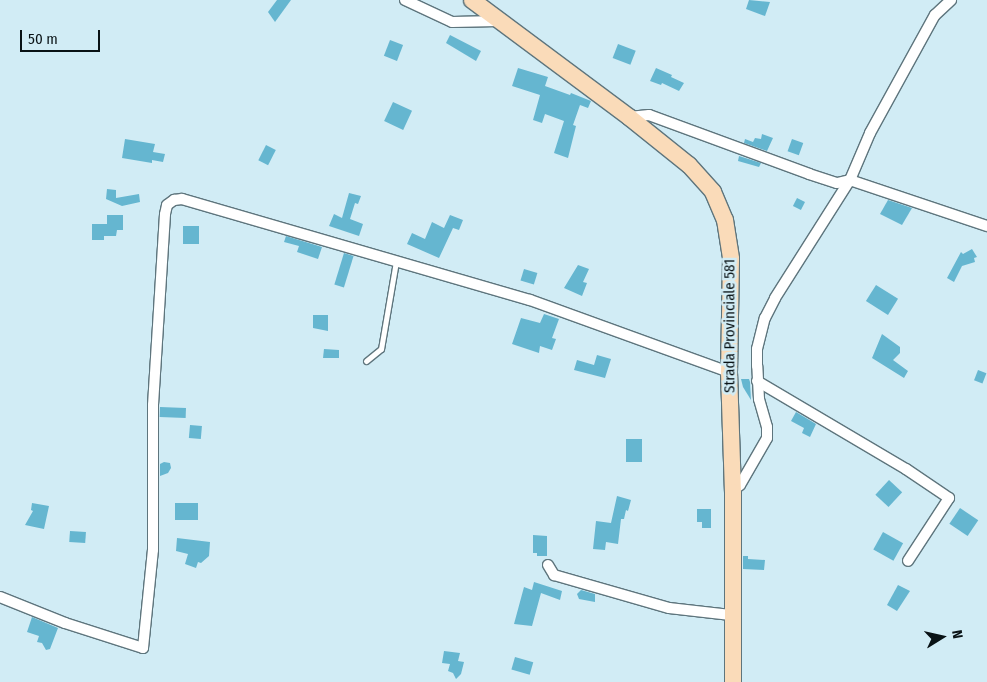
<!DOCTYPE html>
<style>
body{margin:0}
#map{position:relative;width:987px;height:682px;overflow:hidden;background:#d1ecf5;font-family:"Fira Sans Condensed",sans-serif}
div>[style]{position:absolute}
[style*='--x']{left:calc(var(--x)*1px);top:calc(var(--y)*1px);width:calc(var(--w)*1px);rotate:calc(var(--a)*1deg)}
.building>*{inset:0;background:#65b6d0;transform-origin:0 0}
.roads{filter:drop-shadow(1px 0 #5e757d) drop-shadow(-1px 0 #5e757d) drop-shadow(0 1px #5e757d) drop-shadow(0 -1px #5e757d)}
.service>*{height:5px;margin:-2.5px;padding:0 2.5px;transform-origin:2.5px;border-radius:2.5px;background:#fff}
.minor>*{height:10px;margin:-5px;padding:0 5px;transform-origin:5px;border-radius:5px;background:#fff}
.primary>*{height:16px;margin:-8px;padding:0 8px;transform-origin:8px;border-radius:8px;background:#fadbb9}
span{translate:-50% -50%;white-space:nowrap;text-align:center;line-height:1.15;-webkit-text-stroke:5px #d1ecf5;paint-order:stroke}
.street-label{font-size:15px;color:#091215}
.north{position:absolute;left:917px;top:612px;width:50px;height:50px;-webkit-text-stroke:4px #d1ecf5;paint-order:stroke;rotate:80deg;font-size:14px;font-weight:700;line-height:20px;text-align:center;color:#091215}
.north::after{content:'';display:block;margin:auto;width:18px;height:22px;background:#091215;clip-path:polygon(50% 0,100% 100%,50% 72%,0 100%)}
.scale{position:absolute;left:20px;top:30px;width:80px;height:22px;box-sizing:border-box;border:2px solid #091215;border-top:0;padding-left:6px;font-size:15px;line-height:18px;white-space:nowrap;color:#091215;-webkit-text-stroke:4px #d1ecf5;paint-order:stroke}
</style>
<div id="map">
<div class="building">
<div style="clip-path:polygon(277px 0,291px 0,275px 22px,268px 12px)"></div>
<div style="clip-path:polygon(749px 0,770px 2px,765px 16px,746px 9px)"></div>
<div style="clip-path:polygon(450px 35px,481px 51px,476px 61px,446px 43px)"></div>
<div style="left:390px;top:40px;width:14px;height:17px;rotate:21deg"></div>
<div style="left:618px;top:44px;width:19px;height:15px;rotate:21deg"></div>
<div style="clip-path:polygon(518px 68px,548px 77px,545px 86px,570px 95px,571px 93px,591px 101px,588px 108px,580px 105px,573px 125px,576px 126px,568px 158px,554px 153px,564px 121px,545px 114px,542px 123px,533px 120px,540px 95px,512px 86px)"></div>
<div style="clip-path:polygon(656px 68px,672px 75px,671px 77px,684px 83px,679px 91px,662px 83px,661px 85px,650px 81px)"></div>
<div style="left:393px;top:102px;width:21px;height:21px;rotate:25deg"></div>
<div style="clip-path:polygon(762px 134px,773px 138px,767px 151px,744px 143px,745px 139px,753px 142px,755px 138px,761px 139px)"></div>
<div style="clip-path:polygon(125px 139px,155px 144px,153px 152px,165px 154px,163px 162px,152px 160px,152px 163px,122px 158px)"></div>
<div style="left:792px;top:139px;width:12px;height:13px;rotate:20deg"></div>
<div style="left:266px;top:145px;width:11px;height:17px;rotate:27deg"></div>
<div style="clip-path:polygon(739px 156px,761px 163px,759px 167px,738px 161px)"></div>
<div style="clip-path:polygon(107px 189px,116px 190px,116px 198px,139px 194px,140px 202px,122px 206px,106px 199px)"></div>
<div style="clip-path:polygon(349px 193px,361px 196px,358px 204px,355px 203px,350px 219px,363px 224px,359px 236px,329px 226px,334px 214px,342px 218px)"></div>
<div style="left:797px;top:198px;width:9px;height:9px;rotate:27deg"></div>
<div style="clip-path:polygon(888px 200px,912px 208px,902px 225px,880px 214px)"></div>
<div style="clip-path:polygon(107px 215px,123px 215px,123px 230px,117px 230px,116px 236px,104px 236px,104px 240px,92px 240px,92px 224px,107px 224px)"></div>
<div style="clip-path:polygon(450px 215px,463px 220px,459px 230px,453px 228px,439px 258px,407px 244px,412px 233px,425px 239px,432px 222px,444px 228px)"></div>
<div style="left:183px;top:226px;width:16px;height:18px"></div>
<div style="clip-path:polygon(286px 236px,322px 247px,318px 259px,297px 252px,299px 246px,284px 242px)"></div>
<div style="clip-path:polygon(972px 249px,977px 257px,974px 258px,975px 262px,962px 266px,954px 282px,947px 278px,961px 252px,963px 254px)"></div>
<div style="left:344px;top:253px;width:10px;height:33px;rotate:17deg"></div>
<div style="clip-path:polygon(578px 265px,589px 269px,583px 282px,587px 283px,582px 296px,564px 288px)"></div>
<div style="left:524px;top:269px;width:14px;height:12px;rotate:17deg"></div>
<div style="left:876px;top:285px;width:26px;height:19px;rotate:32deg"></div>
<div style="clip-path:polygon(544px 314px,559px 319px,552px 338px,556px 339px,552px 350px,540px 346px,539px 353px,512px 344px,521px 318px,540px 323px)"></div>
<div style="clip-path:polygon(313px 315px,328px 315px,328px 331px,313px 328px)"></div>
<div style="clip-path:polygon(882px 334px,900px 347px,900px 353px,893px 360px,908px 371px,904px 378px,872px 358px)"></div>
<div style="clip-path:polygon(324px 349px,339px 350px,339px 358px,323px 358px)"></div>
<div style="clip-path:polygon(597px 355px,611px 359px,605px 378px,574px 370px,577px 360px,594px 365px)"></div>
<div style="left:978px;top:370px;width:9px;height:11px;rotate:21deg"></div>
<div style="clip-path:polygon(741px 379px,749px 379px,750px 382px,751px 400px,743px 387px)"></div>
<div style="left:160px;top:407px;width:26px;height:10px;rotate:2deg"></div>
<div style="clip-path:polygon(796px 412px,816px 424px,810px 437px,802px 433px,804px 428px,791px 421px)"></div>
<div style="left:190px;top:425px;width:12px;height:13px;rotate:5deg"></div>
<div style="left:626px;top:439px;width:16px;height:23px"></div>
<div style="clip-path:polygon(164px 462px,170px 463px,171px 468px,168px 473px,160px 476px,160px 464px)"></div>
<div style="left:889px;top:480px;width:18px;height:20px;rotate:43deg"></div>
<div style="clip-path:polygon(617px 496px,631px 500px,628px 511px,626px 510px,624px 519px,621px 519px,618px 544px,606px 542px,605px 550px,593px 549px,596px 521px,611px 523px)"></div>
<div style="clip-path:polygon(32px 503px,49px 506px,44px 529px,25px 525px,33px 511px,31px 510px)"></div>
<div style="left:175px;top:503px;width:23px;height:17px"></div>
<div style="left:960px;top:508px;width:22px;height:19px;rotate:34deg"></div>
<div style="clip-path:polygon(697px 509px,711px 509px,711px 528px,702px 528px,702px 522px,697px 522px)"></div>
<div style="left:70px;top:531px;width:16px;height:11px;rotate:4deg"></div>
<div style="left:883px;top:532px;width:23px;height:20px;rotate:29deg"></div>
<div style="clip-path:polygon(533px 535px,547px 536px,547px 556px,537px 556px,537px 553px,533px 553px)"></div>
<div style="clip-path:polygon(177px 538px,210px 542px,209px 556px,201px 563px,198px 562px,196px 568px,185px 564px,188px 554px,176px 551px)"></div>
<div style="clip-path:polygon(743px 556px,748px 556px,748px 559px,765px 560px,764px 570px,743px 569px)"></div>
<div style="clip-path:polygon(534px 582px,562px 591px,560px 600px,541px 593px,532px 626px,514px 624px,524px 587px,532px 590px)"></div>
<div style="clip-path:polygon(898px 585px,910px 591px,897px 611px,887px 605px)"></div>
<div style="clip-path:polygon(581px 590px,595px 594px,595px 602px,579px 599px,577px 594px)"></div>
<div style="clip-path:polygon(32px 617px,58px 628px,50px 649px,46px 650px,42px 643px,37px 642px,39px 636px,27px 632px)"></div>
<div style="clip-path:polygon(444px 651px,460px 653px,458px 661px,464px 662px,461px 674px,456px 679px,453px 673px,448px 671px,450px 664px,442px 663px)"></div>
<div style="left:515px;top:657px;width:19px;height:13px;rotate:16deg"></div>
</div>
<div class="roads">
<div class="service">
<div style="--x:366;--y:361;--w:19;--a:-39"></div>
<div style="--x:381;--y:349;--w:89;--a:-80.3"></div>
</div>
<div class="minor">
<div style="--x:405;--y:0;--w:52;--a:25.1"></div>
<div style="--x:452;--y:22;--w:46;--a:-1.2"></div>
<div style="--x:629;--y:117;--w:20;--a:-6"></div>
<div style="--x:649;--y:115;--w:171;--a:20.2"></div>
<div style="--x:809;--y:174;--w:29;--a:18"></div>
<div style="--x:837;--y:183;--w:13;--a:-13"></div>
<div style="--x:850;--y:180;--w:145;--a:18.6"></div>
<div style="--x:757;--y:381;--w:173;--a:30.6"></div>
<div style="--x:906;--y:469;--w:52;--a:34"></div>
<div style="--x:949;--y:498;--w:75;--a:123.1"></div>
<div style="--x:733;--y:491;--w:9;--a:-41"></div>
<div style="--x:740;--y:485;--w:54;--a:-60.1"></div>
<div style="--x:767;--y:438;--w:11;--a:-90"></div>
<div style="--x:767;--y:427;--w:29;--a:-106"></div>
<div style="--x:759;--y:399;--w:33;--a:-93"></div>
<div style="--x:757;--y:366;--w:17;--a:-90"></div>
<div style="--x:757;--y:349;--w:32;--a:-76"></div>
<div style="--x:765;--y:318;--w:22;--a:-63"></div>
<div style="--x:775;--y:298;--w:140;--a:-57.6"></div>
<div style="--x:850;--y:180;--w:51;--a:-66.9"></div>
<div style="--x:870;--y:133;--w:135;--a:-61.2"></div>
<div style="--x:935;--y:15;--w:22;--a:-43"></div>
<div style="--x:548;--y:565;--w:12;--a:59"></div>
<div style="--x:554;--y:575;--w:120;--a:16"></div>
<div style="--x:669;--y:608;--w:62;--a:6.4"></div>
<div style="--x:0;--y:597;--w:70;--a:21.8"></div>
<div style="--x:65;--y:623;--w:82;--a:17.8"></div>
<div style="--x:143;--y:648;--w:99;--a:-84.2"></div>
<div style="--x:153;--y:550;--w:145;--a:-90"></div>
<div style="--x:153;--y:405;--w:191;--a:-86.4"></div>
<div style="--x:165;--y:214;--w:9;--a:-77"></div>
<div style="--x:167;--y:205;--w:9;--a:-36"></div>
<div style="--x:174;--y:200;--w:8;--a:-7"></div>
<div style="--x:182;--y:199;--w:362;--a:16.2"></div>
<div style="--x:530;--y:300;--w:212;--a:19.9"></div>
</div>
<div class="primary">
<div style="--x:472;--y:0;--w:196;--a:36.7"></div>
<div style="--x:629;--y:117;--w:77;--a:38.7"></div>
<div style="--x:689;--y:165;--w:36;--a:48"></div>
<div style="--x:713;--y:192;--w:30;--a:67"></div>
<div style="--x:725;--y:220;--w:39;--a:81"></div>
<div style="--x:731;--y:259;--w:113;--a:91"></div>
<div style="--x:729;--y:372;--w:120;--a:88.1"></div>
<div style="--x:733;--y:492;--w:190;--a:90"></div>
</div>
</div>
<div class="street-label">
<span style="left:730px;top:326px;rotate:-90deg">Strada Provinciale 581</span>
</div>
<div class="north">N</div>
<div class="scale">50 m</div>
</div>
